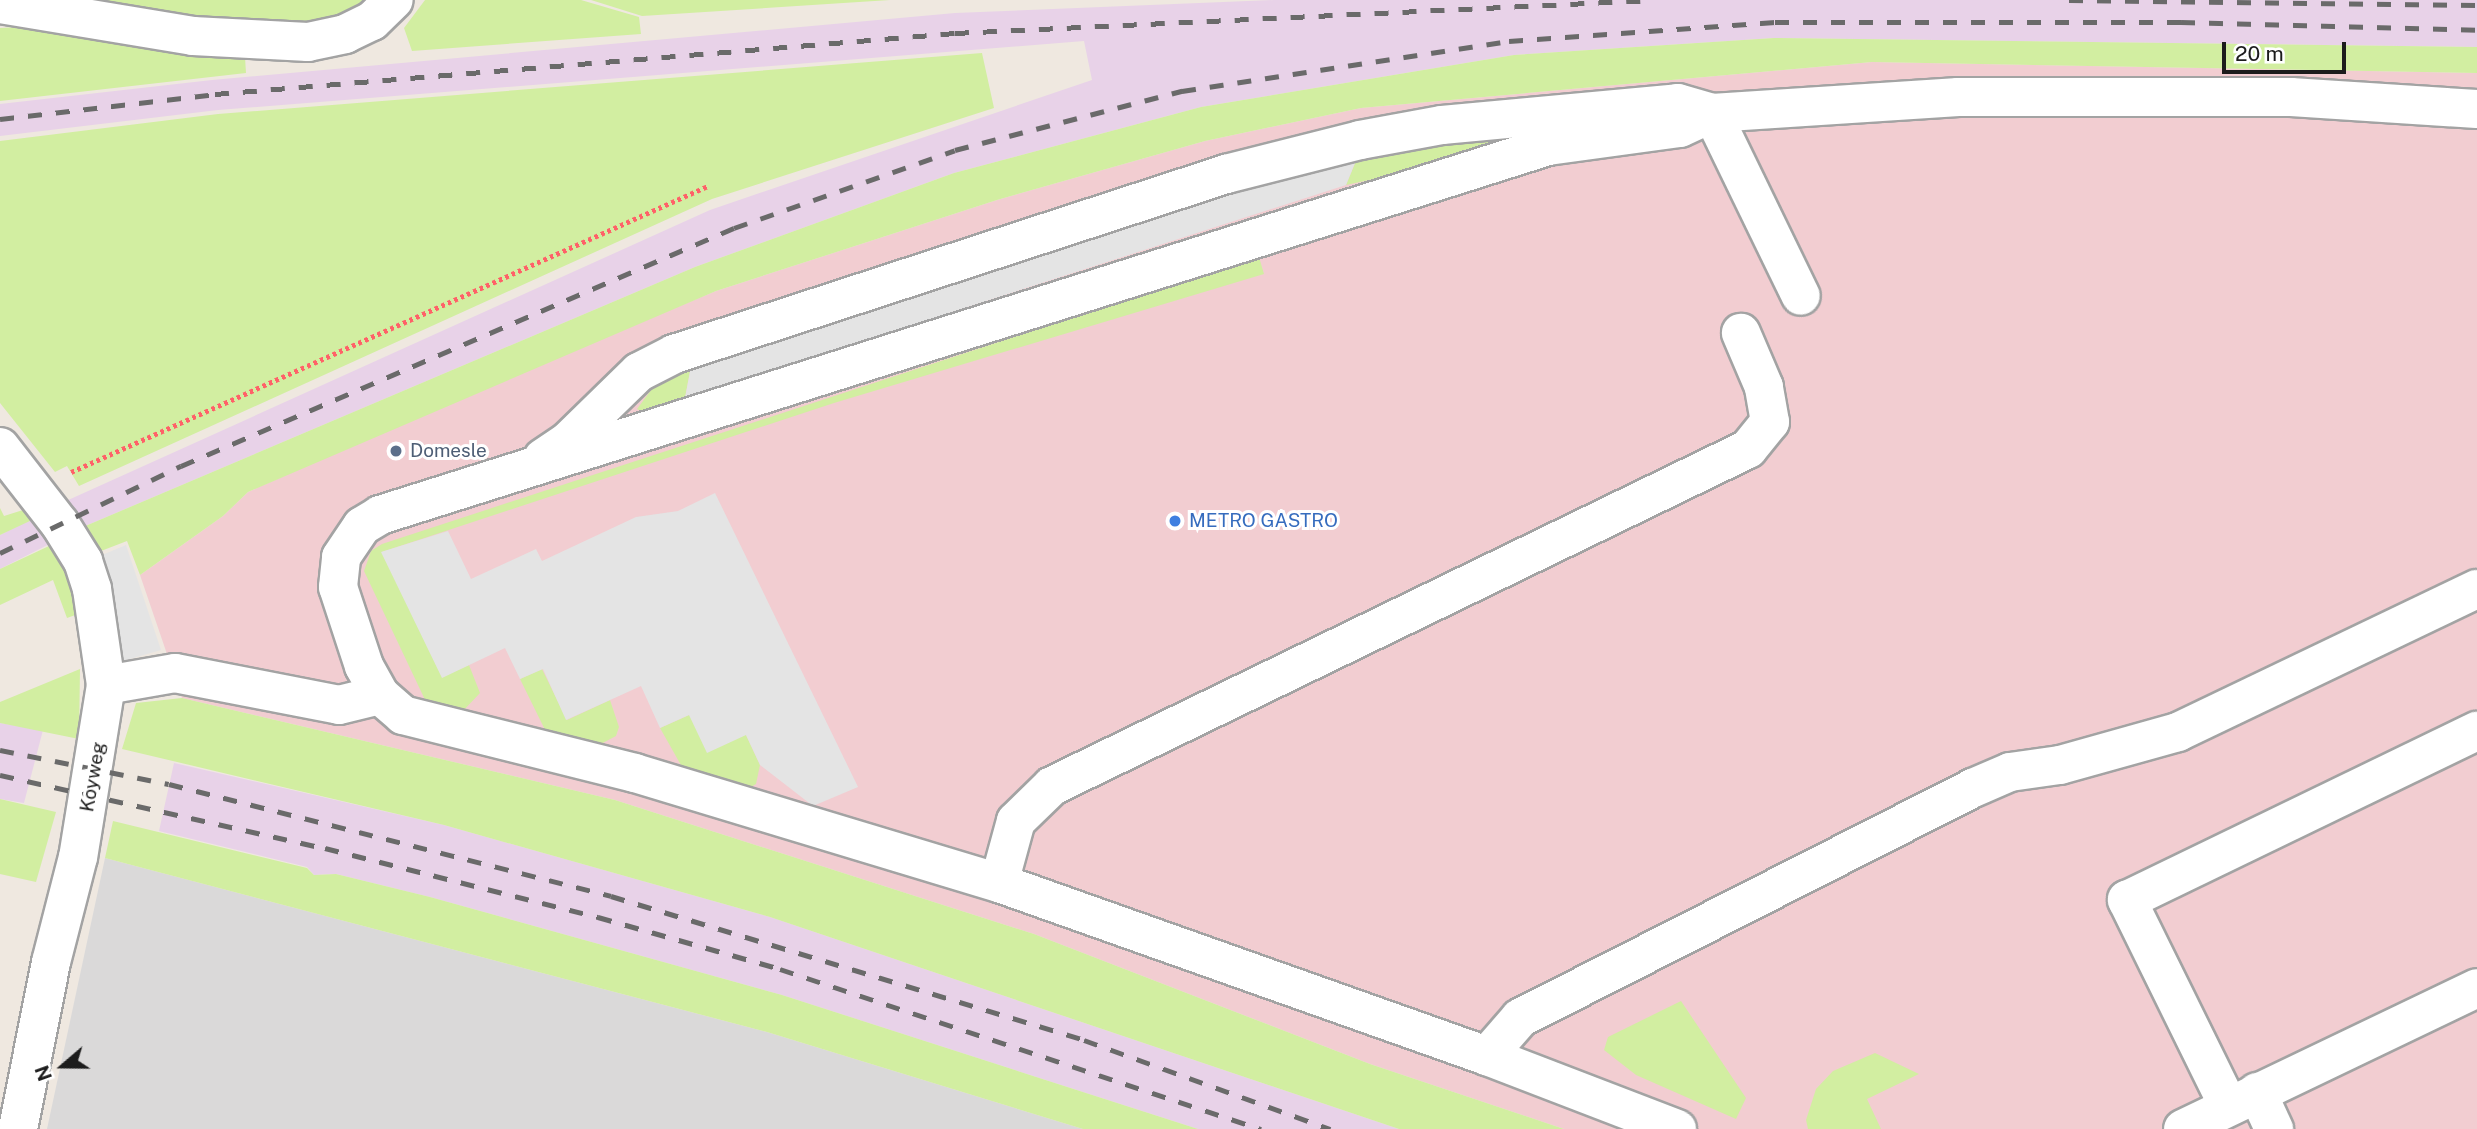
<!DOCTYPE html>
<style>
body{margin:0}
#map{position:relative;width:2477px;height:1129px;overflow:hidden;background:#efe8e0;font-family:"Public Sans",sans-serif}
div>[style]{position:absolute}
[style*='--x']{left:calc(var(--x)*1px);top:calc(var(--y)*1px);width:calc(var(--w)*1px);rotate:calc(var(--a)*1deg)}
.residential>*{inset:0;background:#dad9d9}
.commercial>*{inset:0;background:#f2cdd1}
.industrial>*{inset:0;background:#e8d2e8}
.grass>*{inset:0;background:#d2eea1}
.parking>*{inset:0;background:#e4e4e4}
.path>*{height:4.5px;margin-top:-2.25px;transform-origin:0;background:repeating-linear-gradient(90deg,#ff6168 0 3.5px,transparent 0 7px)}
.roads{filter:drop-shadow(2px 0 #a3a3a3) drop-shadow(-2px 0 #a3a3a3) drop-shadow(0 2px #a3a3a3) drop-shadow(0 -2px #a3a3a3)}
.minor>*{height:38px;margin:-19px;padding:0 19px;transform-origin:19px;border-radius:19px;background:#fff}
.rail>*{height:5px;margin-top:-2.5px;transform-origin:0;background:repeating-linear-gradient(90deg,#6a6a6a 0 14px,transparent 0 28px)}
.dots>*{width:19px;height:19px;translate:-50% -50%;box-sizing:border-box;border:4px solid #fff;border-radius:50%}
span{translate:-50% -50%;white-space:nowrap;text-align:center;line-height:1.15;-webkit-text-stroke:6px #fff;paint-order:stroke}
.service-label{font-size:19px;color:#4e5e75}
.left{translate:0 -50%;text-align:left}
.shop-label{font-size:19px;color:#366cbe}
.street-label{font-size:19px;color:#1c1c1c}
.north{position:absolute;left:28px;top:1031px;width:70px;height:70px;-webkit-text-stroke:5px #fff;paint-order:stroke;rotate:250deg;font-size:19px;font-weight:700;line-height:28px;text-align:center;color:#1c1c1c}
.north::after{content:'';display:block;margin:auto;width:24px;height:32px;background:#1c1c1c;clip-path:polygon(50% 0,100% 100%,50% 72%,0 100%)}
.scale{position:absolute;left:2222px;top:42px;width:124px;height:32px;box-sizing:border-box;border:4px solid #1c1c1c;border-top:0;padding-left:9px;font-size:21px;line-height:24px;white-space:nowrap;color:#1c1c1c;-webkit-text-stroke:5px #fff;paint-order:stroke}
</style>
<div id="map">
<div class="residential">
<div style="clip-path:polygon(105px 858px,767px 1032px,1083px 1129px,47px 1129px)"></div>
</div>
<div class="commercial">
<div style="clip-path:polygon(1872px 62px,2477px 73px,2477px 1129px,1564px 1129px,1370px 1064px,1034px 934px,615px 800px,182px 698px,140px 575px,223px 516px,248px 492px,496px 382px,716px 291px,997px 200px,1205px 141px,1361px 108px)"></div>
</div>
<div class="industrial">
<div style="clip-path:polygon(1274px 0,2477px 0,2477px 47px,1774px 38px,1514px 55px,1201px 107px,954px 173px,695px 267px,83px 527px,0 569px,0 535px,66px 501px,710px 210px,1092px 80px,1084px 41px,218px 110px,0 136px,0 104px,212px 80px,955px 13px)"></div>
<div style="clip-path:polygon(0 723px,43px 730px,24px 803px,0 799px)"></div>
<div style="clip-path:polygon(174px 763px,444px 825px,770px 917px,1399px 1129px,1198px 1129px,782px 995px,430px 897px,336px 874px,314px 875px,307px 867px,159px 831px)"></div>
</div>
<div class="grass">
<div style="clip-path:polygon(57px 0,376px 0,355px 18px,282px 30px)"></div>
<div style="clip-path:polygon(425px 0,581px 0,639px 17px,641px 34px,412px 51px,404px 28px)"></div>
<div style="clip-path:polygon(591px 0,890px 0,642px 16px)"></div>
<div style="clip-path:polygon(19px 27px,245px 57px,246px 73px,0 101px,0 28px)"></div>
<div style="clip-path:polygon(1774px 38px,2477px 47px,2477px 73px,1872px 62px,1361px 108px,1205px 141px,997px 200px,716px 291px,248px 492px,223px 516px,140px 575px,127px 541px,101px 551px,83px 527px,695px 267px,954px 173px,1201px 107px,1514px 55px)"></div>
<div style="clip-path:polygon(982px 53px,994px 108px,712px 199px,79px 486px,67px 466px,55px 472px,0 403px,0 141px,218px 114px)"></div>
<div style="clip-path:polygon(1568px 125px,1468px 159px,1346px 185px,1360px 151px)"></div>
<div style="clip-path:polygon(1259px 257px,1264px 274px,834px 403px,382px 552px,442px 677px,469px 665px,480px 693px,462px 712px,427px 704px,364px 571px,371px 551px,382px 544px)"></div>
<div style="clip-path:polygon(692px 361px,685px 398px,644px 413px,637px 409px,654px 386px)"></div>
<div style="clip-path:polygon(0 508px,4px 516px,23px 510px,32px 520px,0 535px)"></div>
<div style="clip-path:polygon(49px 546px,65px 571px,78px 614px,67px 618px,53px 580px,0 605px,0 569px)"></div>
<div style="clip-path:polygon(80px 669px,79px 739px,0 723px,0 702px)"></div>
<div style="clip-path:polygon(542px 669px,567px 720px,610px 700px,619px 727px,616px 736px,595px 747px,548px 736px,520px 679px)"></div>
<div style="clip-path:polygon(182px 698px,615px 800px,1034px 934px,1370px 1064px,1564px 1129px,1399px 1129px,770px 917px,444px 825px,122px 749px,136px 703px)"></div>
<div style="clip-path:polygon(689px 715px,746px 735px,760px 765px,756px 784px,744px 791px,686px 774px,660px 728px)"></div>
<div style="clip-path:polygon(0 799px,56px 812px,36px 882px,0 874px)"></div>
<div style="clip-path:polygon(113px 821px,307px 868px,314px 875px,336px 874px,430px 897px,782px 995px,1198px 1129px,1083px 1129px,767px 1032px,105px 858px)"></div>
<div style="clip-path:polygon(1681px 1001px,1746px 1098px,1736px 1119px,1636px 1075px,1604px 1050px,1608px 1037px)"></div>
<div style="clip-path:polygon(1875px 1053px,1919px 1074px,1867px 1099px,1881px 1129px,1808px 1129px,1806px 1120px,1816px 1089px,1833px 1071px)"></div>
</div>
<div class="parking">
<div style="clip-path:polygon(1360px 151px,1346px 185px,685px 398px,692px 361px)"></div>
<div style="clip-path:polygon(715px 493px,858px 787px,813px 806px,760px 765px,746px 735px,707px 753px,689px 715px,660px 728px,641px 686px,566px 720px,543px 669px,520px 679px,505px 648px,442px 678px,381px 552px,448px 531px,471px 579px,536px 549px,542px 561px,636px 517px,678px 511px)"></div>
<div style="clip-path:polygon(126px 545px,161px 650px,123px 661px,102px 555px)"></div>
</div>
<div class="path">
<div style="--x:71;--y:472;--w:698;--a:-24.18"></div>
</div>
<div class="roads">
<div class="minor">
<div style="--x:0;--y:4;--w:196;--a:9.4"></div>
<div style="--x:193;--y:36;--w:115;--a:3"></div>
<div style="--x:308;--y:42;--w:38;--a:-12"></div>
<div style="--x:345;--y:34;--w:30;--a:-26"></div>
<div style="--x:372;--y:21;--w:30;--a:-44"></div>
<div style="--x:0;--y:447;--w:98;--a:52.1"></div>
<div style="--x:60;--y:524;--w:44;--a:58.1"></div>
<div style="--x:83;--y:561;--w:29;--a:72"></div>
<div style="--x:92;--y:589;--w:97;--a:81.7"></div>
<div style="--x:106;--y:685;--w:174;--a:99.2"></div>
<div style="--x:78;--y:857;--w:108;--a:104.4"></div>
<div style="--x:51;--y:962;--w:170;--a:101.2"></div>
<div style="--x:543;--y:458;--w:30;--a:-34"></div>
<div style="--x:568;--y:441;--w:99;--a:-44.2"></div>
<div style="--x:639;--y:372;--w:39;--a:-27"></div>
<div style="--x:674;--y:354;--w:581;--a:-18.06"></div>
<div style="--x:1226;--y:174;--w:138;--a:-14.2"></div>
<div style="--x:1360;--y:140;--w:83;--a:-10.4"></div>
<div style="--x:1442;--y:125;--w:237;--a:-5.3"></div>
<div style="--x:1678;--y:103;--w:35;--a:16"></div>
<div style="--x:1712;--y:113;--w:203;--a:64.1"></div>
<div style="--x:106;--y:685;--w:70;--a:-9.9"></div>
<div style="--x:175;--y:673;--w:167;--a:11"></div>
<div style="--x:339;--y:705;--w:42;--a:-13.7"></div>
<div style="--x:999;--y:883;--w:64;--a:-74.7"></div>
<div style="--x:1016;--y:821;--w:50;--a:-44.2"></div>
<div style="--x:1052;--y:786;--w:773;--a:-25.84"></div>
<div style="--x:1748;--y:449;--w:35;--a:-51"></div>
<div style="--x:1770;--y:422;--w:36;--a:-100"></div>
<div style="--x:1764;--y:387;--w:59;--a:-113.1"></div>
<div style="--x:1487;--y:1056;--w:50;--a:-49"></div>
<div style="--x:1520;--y:1018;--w:508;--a:-26.92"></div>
<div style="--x:1973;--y:788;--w:40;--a:-23.4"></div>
<div style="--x:2010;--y:772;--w:50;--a:-8"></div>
<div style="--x:2060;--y:765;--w:123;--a:-15.6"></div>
<div style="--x:2178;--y:732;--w:331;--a:-25.6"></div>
<div style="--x:2257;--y:1092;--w:41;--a:65.3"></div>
<div style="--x:2228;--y:1105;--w:229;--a:-116.2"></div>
<div style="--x:2127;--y:900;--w:389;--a:-25.8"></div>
<div style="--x:1677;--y:1129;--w:204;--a:-159"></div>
<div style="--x:1487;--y:1056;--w:518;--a:-160.48"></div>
<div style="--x:999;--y:883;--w:380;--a:-163.2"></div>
<div style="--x:635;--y:773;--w:239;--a:-166"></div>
<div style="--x:403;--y:715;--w:30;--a:-139"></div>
<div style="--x:380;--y:695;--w:33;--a:-119"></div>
<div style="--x:364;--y:666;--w:83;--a:-108.2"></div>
<div style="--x:338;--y:587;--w:30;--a:-84"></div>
<div style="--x:341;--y:557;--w:37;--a:-56"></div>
<div style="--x:362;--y:526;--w:21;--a:-31"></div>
<div style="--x:380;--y:515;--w:1225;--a:-17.53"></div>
<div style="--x:1548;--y:146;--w:133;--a:-7.8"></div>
<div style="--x:1680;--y:128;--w:35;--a:-25"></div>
<div style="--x:1712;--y:113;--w:247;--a:-3.7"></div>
<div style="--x:1958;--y:97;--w:333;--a:0"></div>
<div style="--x:2291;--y:97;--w:186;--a:3.7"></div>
<div style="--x:2183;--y:1129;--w:326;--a:-25.6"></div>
</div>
</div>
<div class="rail">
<div style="--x:2069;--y:0;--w:408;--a:0.7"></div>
<div style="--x:0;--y:119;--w:216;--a:-6.6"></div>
<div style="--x:215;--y:94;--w:743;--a:-4.71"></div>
<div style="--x:955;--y:33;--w:698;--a:-2.71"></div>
<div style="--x:0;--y:553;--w:201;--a:-25.7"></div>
<div style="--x:181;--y:466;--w:602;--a:-23.29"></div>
<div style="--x:734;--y:228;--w:234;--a:-19.4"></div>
<div style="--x:955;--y:150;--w:235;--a:-14.6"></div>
<div style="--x:1182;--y:91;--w:331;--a:-8.7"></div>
<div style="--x:1509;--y:41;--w:267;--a:-4.1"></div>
<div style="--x:1775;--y:22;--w:406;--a:0"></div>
<div style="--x:2181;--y:22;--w:296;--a:1.5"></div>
<div style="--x:0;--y:750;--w:172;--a:11.4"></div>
<div style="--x:169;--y:784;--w:456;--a:14.2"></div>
<div style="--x:611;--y:896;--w:494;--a:16.9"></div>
<div style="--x:1084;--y:1040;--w:262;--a:19.9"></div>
<div style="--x:0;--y:775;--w:333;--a:12.7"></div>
<div style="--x:325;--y:848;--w:282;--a:14.2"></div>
<div style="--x:598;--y:917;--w:189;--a:15.9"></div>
<div style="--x:780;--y:969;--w:507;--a:18.4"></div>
</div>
<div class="dots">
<div style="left:396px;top:451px;background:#5c6f8a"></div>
<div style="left:1175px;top:521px;background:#3f7fe0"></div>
</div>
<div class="service-label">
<span class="left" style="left:410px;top:451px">Domesle</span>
</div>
<div class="shop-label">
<span class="left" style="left:1189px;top:521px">METRO GASTRO</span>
</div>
<div class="street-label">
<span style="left:93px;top:777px;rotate:-80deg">Koyweg</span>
</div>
<div class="north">N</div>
<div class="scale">20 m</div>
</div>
